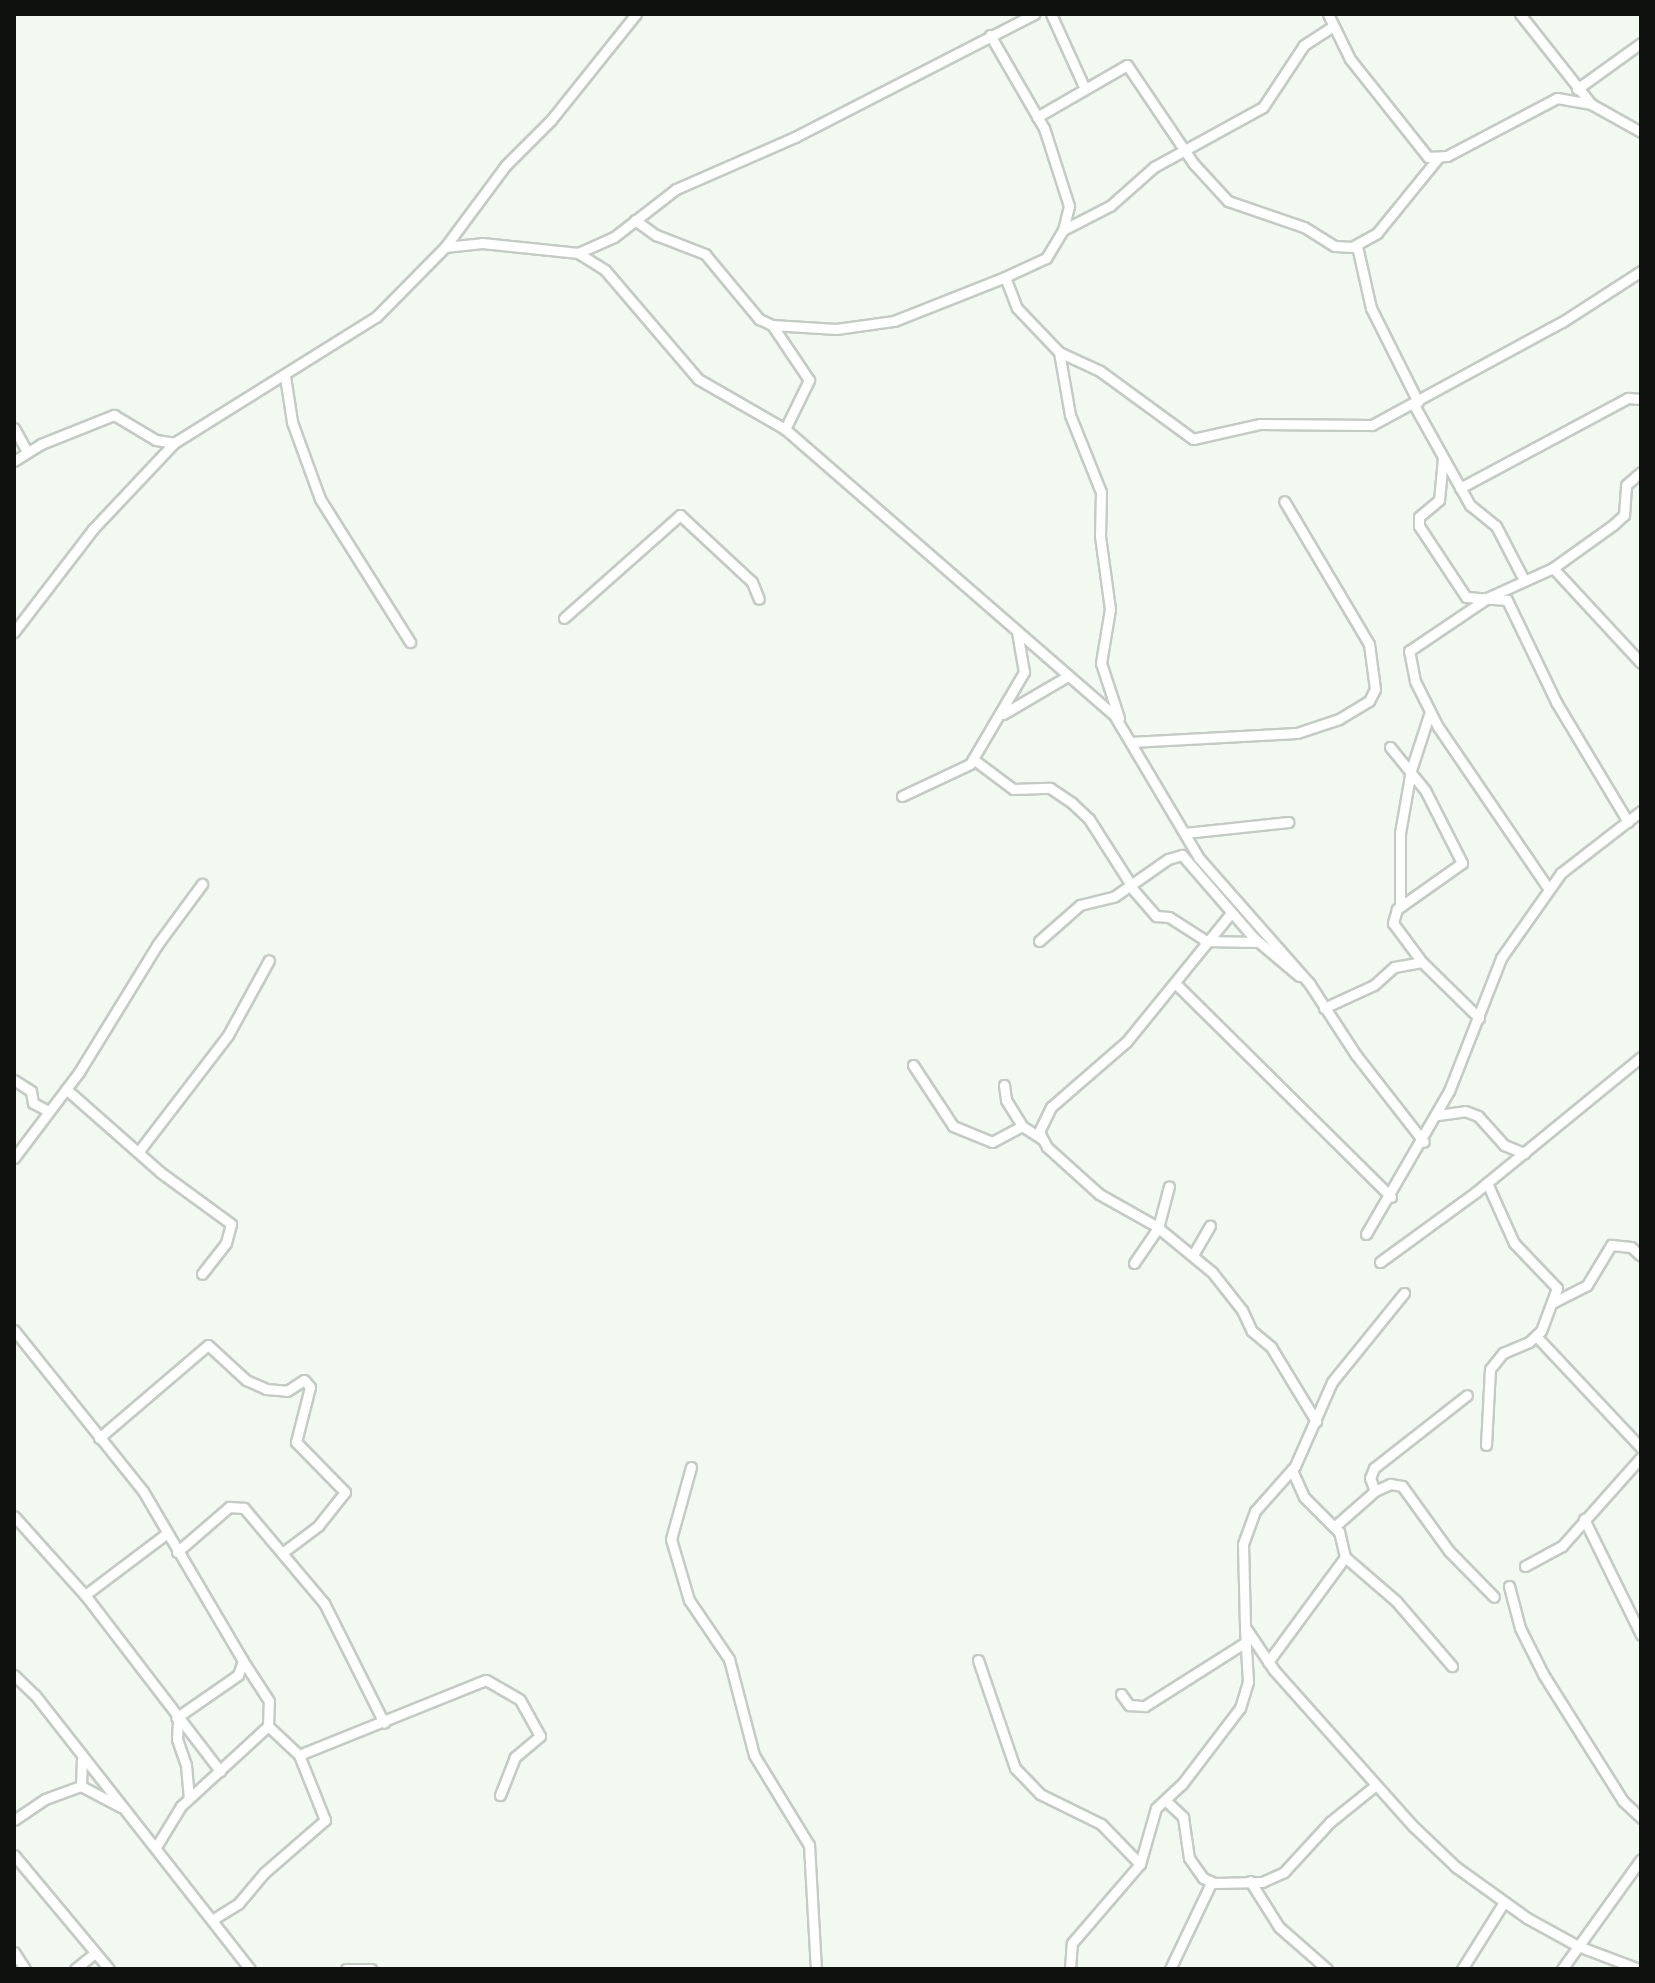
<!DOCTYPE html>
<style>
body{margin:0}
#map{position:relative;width:1655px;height:1983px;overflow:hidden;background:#f2f9f1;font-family:"Crimson Pro",serif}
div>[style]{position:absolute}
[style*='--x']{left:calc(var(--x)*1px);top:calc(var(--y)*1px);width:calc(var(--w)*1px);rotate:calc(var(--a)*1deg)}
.roads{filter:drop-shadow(2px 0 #c4cbc4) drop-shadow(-2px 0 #c4cbc4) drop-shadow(0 2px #c4cbc4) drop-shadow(0 -2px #c4cbc4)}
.minor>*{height:9px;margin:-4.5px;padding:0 4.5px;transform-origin:4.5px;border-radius:4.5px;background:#fff}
span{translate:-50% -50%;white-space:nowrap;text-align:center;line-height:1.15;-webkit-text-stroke:6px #f2f9f1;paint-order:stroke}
.frame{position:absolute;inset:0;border:16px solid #0f110f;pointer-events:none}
</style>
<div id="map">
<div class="roads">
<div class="minor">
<div style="--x:1051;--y:14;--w:82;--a:65.6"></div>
<div style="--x:1328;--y:14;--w:50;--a:63.9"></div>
<div style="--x:1350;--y:59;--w:125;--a:51.5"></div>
<div style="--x:1428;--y:157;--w:19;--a:-3"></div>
<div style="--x:1447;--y:156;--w:124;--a:-27.8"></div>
<div style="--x:1557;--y:98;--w:35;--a:10"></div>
<div style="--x:1520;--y:14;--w:115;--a:51.7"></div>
<div style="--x:1591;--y:104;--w:57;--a:29.2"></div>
<div style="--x:990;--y:35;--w:108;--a:59.9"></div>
<div style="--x:1044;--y:128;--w:82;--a:72.2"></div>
<div style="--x:1069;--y:206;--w:25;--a:104"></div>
<div style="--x:1063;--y:230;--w:33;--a:121"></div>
<div style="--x:1046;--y:258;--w:45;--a:155.1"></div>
<div style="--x:1577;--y:89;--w:79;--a:-35.7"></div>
<div style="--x:1037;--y:117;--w:104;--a:-30"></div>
<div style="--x:1127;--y:65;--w:118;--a:56"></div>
<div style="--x:1193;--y:163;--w:52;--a:47.4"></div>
<div style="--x:1228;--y:201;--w:80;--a:18.9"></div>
<div style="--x:1304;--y:227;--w:36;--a:32"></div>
<div style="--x:1335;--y:246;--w:17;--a:3"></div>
<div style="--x:1352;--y:247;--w:29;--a:-29"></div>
<div style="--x:1377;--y:233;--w:97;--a:-50.9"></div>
<div style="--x:635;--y:220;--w:26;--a:36"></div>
<div style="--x:656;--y:235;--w:53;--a:21.2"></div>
<div style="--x:705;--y:254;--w:85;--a:50.3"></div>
<div style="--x:759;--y:319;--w:14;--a:25"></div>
<div style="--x:772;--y:325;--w:64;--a:3.6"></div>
<div style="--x:836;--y:329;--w:59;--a:-7.9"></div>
<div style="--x:894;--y:321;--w:119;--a:-21.6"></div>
<div style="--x:1005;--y:277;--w:33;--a:69"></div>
<div style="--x:1017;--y:308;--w:61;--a:46.3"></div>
<div style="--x:1059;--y:352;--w:45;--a:24.9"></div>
<div style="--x:1100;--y:371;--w:115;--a:36.2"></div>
<div style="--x:1193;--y:439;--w:69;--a:-12.6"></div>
<div style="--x:1260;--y:424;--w:112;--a:0.5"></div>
<div style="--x:1372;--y:425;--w:216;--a:-28.5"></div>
<div style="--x:1562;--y:322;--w:94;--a:-32.8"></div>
<div style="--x:1063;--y:230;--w:53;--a:-27.1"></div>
<div style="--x:1110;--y:206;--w:59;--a:-41.6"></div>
<div style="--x:1154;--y:167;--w:124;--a:-28.8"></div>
<div style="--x:1263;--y:107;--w:74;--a:-56.5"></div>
<div style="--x:1304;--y:45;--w:35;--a:-33"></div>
<div style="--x:1357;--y:246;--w:64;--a:77.3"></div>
<div style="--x:1371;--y:308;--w:105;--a:63.4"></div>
<div style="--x:445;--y:247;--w:37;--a:-6"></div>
<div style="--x:482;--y:243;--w:97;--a:5.9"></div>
<div style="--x:578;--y:253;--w:32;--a:32"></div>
<div style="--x:605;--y:270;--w:143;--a:49.5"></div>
<div style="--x:698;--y:379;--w:100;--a:29.9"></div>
<div style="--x:785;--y:429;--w:436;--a:41"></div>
<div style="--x:1114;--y:715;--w:166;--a:59.3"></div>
<div style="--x:1199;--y:858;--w:167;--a:48.7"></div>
<div style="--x:1309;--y:983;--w:86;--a:56.9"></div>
<div style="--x:1356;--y:1055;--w:110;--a:52"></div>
<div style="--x:578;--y:253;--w:39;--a:-24"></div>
<div style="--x:614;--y:237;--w:78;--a:-37.7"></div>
<div style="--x:676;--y:189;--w:130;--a:-23.6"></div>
<div style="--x:795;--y:137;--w:269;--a:-27.2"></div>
<div style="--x:772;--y:325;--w:66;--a:56.1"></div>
<div style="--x:809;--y:380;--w:55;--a:116.1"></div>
<div style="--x:1059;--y:352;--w:64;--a:80.1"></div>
<div style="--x:1070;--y:415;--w:83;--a:68.1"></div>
<div style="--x:1101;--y:492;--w:44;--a:91.3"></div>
<div style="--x:1100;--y:536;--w:74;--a:82.2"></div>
<div style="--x:1110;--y:609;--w:55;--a:99.5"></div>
<div style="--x:1101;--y:663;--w:58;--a:71.9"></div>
<div style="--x:285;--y:376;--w:47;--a:81.3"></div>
<div style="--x:292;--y:422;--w:82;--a:70"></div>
<div style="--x:320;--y:499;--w:169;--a:57.8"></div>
<div style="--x:1414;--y:405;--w:115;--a:60.8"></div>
<div style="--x:1470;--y:505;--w:33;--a:39"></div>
<div style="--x:1496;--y:526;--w:61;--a:62.6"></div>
<div style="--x:14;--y:428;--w:26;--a:61"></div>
<div style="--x:1443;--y:458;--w:42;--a:95.4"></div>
<div style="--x:1439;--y:500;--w:26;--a:140"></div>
<div style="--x:1419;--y:517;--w:9;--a:90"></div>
<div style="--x:1419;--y:526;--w:85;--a:56.5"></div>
<div style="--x:1466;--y:597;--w:41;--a:4.2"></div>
<div style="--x:1507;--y:600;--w:113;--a:64.3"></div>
<div style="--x:1556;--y:702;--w:140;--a:59"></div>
<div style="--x:14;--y:461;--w:32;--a:-32"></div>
<div style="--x:41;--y:444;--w:79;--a:-21.7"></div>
<div style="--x:114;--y:415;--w:49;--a:30.8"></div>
<div style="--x:156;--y:440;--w:18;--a:9"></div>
<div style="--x:1460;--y:488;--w:191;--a:-28.2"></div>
<div style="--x:1628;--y:398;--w:13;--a:4"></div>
<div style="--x:1553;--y:568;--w:129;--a:47.2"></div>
<div style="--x:564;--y:618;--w:155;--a:-41.6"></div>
<div style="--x:680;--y:515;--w:98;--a:42.9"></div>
<div style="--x:752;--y:582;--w:18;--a:68"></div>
<div style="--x:14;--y:632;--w:130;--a:-52.5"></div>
<div style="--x:93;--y:529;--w:118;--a:-46.7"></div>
<div style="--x:174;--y:443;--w:238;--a:-32"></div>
<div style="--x:376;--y:317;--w:98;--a:-45.4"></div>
<div style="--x:445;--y:247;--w:102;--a:-53.4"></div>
<div style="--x:506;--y:165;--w:64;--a:-45"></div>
<div style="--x:551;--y:120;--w:136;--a:-51.3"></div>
<div style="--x:1003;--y:714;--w:73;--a:-30.4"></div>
<div style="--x:1131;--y:742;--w:166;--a:-3.1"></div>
<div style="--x:1297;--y:733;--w:44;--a:-18.4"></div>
<div style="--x:1339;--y:719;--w:35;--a:-31"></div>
<div style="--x:1369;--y:701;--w:13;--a:-63"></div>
<div style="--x:1375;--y:689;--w:45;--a:-97.6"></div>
<div style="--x:1369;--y:644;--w:166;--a:-120.7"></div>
<div style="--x:1390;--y:747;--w:55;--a:50.9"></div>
<div style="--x:1425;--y:790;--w:82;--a:63.1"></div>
<div style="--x:1462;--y:863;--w:80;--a:144.7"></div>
<div style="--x:1397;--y:909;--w:15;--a:106"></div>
<div style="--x:1393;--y:923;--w:49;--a:53.4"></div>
<div style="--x:1422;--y:962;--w:80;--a:44.5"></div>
<div style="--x:973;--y:759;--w:50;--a:36.9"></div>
<div style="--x:1013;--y:789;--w:37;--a:-2"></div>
<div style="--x:1050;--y:788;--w:27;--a:34"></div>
<div style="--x:1072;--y:803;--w:23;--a:43"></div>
<div style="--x:1089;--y:819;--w:78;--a:57.5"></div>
<div style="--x:902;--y:796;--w:75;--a:-25.2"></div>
<div style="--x:970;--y:764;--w:107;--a:-59.6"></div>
<div style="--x:1024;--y:672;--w:41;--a:-99.9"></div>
<div style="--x:1185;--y:833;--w:104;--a:-6.1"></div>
<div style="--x:1130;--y:886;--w:40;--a:49"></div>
<div style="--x:1156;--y:916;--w:13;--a:4"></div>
<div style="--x:1169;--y:917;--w:43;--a:32.6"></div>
<div style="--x:1548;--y:888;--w:195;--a:-124.3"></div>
<div style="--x:1438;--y:727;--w:51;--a:-116.6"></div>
<div style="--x:1415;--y:681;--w:31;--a:-101"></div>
<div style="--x:1409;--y:651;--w:97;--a:-34"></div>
<div style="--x:1489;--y:597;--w:70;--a:-24.4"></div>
<div style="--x:1553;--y:568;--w:74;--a:-35.6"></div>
<div style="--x:1613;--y:525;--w:15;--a:-42"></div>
<div style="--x:1624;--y:515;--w:30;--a:-86"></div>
<div style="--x:1626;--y:485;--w:20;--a:-41"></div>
<div style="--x:1400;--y:906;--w:73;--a:-90"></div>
<div style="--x:1400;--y:833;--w:64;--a:-80.1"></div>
<div style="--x:1411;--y:770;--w:61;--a:-71.9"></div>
<div style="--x:1231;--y:913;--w:166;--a:129.1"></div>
<div style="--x:1126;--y:1042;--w:99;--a:139.1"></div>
<div style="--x:1051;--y:1107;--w:28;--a:116"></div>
<div style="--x:1039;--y:1132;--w:17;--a:62"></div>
<div style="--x:1047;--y:1147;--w:70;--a:42.1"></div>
<div style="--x:1099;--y:1194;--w:65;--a:29.3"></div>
<div style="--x:1156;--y:1226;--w:72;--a:39.4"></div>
<div style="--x:1212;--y:1272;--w:48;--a:51.7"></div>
<div style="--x:1242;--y:1310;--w:23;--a:65"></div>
<div style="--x:1252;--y:1331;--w:25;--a:40"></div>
<div style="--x:1271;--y:1347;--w:87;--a:58.7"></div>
<div style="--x:1039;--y:941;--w:55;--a:-41.3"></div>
<div style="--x:1080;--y:905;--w:36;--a:-14"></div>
<div style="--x:1115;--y:896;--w:65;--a:-34.9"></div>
<div style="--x:1168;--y:859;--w:15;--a:-16"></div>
<div style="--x:1182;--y:855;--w:110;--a:49.1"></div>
<div style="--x:1254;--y:938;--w:59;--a:40.2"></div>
<div style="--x:1204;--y:941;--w:54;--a:1.1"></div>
<div style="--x:1175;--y:983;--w:304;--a:44.7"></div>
<div style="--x:1324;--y:1008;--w:55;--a:-24.7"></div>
<div style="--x:1374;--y:985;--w:27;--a:-42"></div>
<div style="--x:1394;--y:967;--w:28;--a:-10"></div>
<div style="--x:913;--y:1065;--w:73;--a:56.7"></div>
<div style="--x:953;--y:1126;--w:42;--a:22.3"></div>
<div style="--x:992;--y:1142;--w:34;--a:-28"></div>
<div style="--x:1022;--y:1126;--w:24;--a:33"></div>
<div style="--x:14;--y:1080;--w:20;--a:33"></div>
<div style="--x:31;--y:1091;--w:12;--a:81"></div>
<div style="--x:33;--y:1103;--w:18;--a:27"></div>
<div style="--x:1004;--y:1085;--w:15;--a:82"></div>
<div style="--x:1006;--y:1100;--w:31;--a:58"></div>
<div style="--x:66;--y:1089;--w:125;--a:41.4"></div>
<div style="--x:160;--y:1172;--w:88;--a:36.2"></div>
<div style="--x:231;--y:1224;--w:20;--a:105"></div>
<div style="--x:226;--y:1243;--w:39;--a:128"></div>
<div style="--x:1438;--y:1115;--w:27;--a:-8"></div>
<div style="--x:1465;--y:1111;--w:14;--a:21"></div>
<div style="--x:1478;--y:1116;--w:39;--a:48"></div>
<div style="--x:1504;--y:1145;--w:22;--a:22"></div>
<div style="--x:139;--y:1151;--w:146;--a:-52.5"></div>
<div style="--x:228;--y:1035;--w:85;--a:-61.3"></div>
<div style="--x:14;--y:1158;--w:108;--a:-52.9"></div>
<div style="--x:79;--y:1072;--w:149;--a:-58.4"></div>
<div style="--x:157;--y:945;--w:76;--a:-53.6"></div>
<div style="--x:1366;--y:1234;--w:165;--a:-59.9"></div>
<div style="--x:1449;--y:1091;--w:143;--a:-68.6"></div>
<div style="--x:1501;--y:958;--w:104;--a:-54.8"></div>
<div style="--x:1561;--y:873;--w:101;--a:-37.8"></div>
<div style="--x:1193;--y:1255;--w:34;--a:-60"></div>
<div style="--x:1380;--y:1262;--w:119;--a:-36.1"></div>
<div style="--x:1476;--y:1192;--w:213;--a:-39.3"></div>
<div style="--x:1134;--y:1263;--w:42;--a:-55.6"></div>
<div style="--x:1158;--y:1228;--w:43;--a:-75.3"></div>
<div style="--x:1404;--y:1293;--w:114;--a:129"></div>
<div style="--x:1332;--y:1382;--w:92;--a:113.8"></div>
<div style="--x:1295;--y:1466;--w:60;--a:131.6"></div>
<div style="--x:1255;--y:1511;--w:35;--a:110"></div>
<div style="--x:1243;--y:1544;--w:83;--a:88.6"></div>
<div style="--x:1245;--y:1627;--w:52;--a:56"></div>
<div style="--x:1274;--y:1670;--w:209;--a:48.3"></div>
<div style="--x:1413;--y:1826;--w:59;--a:43.6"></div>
<div style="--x:1456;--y:1867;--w:87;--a:35.7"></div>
<div style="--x:1527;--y:1918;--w:58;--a:28.8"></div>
<div style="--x:1578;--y:1946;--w:65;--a:20.7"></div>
<div style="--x:1554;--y:1302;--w:37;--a:-27"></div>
<div style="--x:1587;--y:1285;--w:47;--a:-59"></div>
<div style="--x:1611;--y:1245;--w:20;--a:6"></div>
<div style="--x:1631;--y:1247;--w:13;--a:42"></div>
<div style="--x:14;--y:1330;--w:206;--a:51.3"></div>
<div style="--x:143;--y:1491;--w:197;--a:59.5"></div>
<div style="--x:243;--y:1661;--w:15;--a:110"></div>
<div style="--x:238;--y:1675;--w:75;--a:145.3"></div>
<div style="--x:1536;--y:1336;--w:154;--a:46.8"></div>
<div style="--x:99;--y:1438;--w:143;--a:-40.5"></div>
<div style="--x:208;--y:1345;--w:52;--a:42.6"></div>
<div style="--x:246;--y:1380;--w:22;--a:24"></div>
<div style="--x:266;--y:1389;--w:21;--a:5"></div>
<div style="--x:287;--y:1391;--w:20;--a:-33"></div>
<div style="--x:304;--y:1380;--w:9;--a:49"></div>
<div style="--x:310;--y:1387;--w:57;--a:104.3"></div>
<div style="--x:296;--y:1442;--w:70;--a:45.6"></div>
<div style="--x:345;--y:1492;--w:43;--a:128.5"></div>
<div style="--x:318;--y:1526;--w:45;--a:143.1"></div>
<div style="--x:1486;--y:1445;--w:76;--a:-87"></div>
<div style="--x:1490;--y:1369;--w:21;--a:-51"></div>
<div style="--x:1503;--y:1353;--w:28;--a:-23"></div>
<div style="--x:1529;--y:1342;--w:16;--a:-43"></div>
<div style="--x:1541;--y:1331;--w:46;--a:-69.6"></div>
<div style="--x:1557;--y:1288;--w:62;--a:-133.7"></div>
<div style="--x:1514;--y:1243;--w:66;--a:-114.2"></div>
<div style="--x:691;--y:1467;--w:75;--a:105.5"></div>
<div style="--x:671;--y:1539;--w:64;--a:73.6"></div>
<div style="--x:689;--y:1600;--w:71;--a:55.9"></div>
<div style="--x:729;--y:1659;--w:99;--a:75.4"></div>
<div style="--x:754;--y:1755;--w:105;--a:58.6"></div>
<div style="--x:809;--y:1845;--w:124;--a:86.8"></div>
<div style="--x:1375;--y:1491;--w:14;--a:-111"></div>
<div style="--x:1370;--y:1478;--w:11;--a:-68"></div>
<div style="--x:1374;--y:1468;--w:118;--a:-38.1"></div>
<div style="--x:14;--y:1516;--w:106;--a:48.1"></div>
<div style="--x:85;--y:1595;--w:222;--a:52.5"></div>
<div style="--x:1584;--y:1519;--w:129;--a:63.8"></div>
<div style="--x:1334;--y:1527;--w:55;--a:-41.3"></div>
<div style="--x:1375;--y:1491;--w:17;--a:-25"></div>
<div style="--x:1390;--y:1484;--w:12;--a:9"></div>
<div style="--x:1402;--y:1486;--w:80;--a:54.1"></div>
<div style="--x:1449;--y:1551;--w:64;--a:45.6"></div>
<div style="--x:177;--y:1552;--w:69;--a:-40.9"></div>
<div style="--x:229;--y:1507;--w:15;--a:4"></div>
<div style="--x:244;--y:1508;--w:124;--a:49.9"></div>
<div style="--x:324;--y:1603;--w:134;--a:63.4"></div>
<div style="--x:1345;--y:1557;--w:67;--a:40.8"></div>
<div style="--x:1396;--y:1601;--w:86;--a:49.3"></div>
<div style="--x:1525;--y:1566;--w:42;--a:-28.4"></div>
<div style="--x:1562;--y:1546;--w:119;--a:-48.4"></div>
<div style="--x:1509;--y:1586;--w:43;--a:75.3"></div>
<div style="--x:1520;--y:1628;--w:51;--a:63.4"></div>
<div style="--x:1543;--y:1674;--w:150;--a:57.8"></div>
<div style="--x:1623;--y:1801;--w:25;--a:43"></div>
<div style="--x:85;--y:1595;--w:101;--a:-37"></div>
<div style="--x:978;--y:1660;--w:114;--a:71.1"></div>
<div style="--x:1015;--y:1768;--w:36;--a:46"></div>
<div style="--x:1040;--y:1794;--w:68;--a:26.2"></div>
<div style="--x:1101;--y:1824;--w:56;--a:45.7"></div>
<div style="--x:1268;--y:1662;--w:130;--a:-53.7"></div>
<div style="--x:1345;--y:1557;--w:26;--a:-103"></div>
<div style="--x:1339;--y:1532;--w:49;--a:-135"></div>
<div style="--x:1304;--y:1497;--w:30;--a:-114"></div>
<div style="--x:14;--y:1675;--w:29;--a:44"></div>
<div style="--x:35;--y:1695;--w:348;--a:51.9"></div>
<div style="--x:1121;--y:1694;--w:14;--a:54"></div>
<div style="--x:1129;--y:1705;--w:16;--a:4"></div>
<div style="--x:1145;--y:1706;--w:120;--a:-32.4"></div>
<div style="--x:178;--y:1720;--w:19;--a:93"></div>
<div style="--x:177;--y:1739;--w:28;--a:71"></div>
<div style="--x:186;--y:1765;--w:32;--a:85"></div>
<div style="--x:299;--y:1755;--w:201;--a:-21.9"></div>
<div style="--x:486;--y:1680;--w:39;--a:30"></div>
<div style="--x:520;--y:1700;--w:41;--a:60.9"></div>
<div style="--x:540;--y:1736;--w:33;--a:140"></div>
<div style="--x:515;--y:1757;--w:41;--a:111.5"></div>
<div style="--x:81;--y:1786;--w:27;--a:-88"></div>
<div style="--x:1165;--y:1800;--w:25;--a:43"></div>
<div style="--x:1183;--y:1817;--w:41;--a:81.7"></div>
<div style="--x:1189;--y:1858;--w:24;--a:55"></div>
<div style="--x:1203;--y:1878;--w:13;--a:23"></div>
<div style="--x:1215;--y:1883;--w:47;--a:-1.2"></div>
<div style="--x:1262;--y:1882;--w:24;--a:-24"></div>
<div style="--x:1284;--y:1872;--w:68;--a:-47.4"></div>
<div style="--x:1330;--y:1822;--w:59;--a:-38.8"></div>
<div style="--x:14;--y:1820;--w:37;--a:-34"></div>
<div style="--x:45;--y:1799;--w:38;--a:-20"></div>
<div style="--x:81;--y:1786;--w:45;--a:27.7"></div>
<div style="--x:156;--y:1847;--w:48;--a:-58.6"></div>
<div style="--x:181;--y:1806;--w:118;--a:-42.6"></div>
<div style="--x:268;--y:1726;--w:25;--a:-88"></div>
<div style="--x:269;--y:1701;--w:48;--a:-123"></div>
<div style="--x:14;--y:1855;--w:148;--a:50.2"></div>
<div style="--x:1250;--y:1881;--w:54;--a:57.8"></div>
<div style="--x:1279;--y:1927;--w:64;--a:41.2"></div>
<div style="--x:212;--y:1920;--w:31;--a:-32"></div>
<div style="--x:238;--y:1904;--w:40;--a:-50"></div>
<div style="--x:264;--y:1873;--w:81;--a:-41"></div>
<div style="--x:325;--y:1820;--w:70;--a:-111.8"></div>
<div style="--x:299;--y:1755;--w:42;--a:-136.9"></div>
<div style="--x:14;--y:1952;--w:20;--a:57"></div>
<div style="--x:75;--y:1969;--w:26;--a:-39"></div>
<div style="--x:346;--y:1969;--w:25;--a:0"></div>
<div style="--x:1070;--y:1969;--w:26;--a:-86"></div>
<div style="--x:1072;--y:1943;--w:104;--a:-49.3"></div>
<div style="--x:1140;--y:1864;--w:58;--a:-74.1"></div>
<div style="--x:1156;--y:1808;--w:35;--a:-43"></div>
<div style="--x:1182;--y:1784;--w:96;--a:-52.7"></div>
<div style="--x:1240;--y:1708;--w:27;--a:-73"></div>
<div style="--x:1248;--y:1682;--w:52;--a:-93.3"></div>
<div style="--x:1170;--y:1969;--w:95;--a:-64.5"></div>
<div style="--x:1462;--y:1969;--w:79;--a:-57.9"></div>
<div style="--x:1562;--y:1969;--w:135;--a:-54.3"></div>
</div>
</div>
<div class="frame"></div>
</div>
